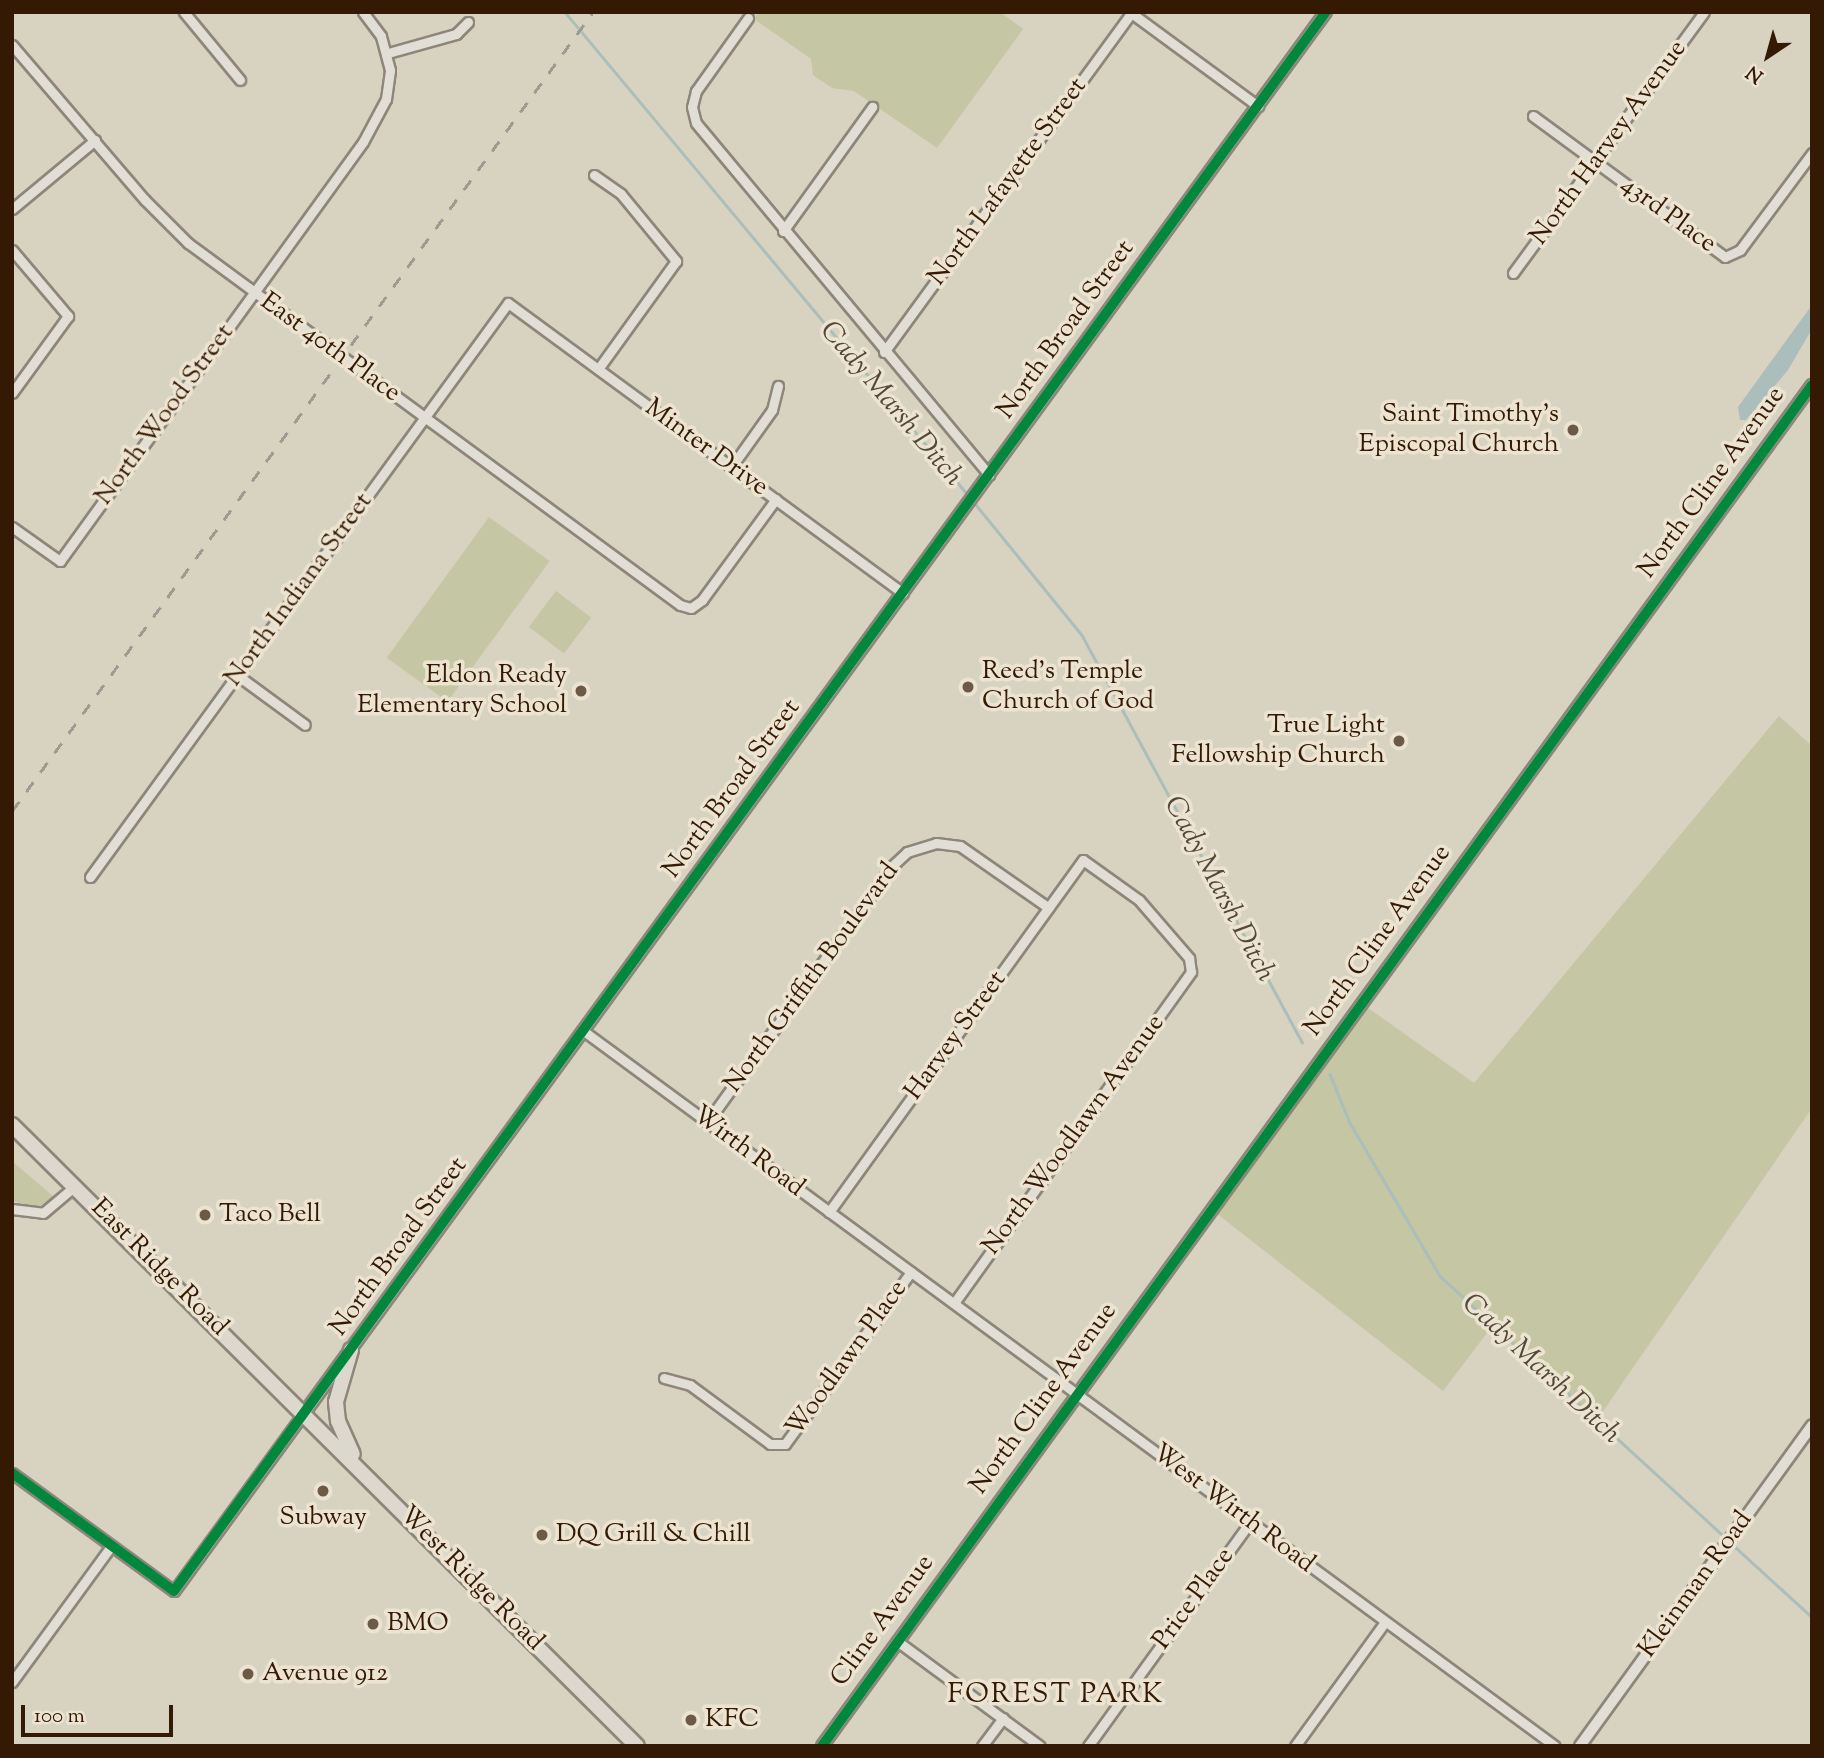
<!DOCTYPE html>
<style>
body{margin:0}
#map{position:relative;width:1824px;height:1758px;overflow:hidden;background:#d8d2c0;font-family:"Sorts Mill Goudy",serif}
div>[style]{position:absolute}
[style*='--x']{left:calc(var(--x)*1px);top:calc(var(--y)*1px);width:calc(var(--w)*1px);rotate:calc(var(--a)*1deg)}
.green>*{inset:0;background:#c5c6a3;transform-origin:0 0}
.water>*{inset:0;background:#acbebb}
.stream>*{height:2.5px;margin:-1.25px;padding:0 1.25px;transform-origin:1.25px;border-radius:1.25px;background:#acbebb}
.roads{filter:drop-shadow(2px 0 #8d867a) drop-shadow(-2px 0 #8d867a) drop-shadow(0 2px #8d867a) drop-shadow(0 -2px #8d867a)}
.minor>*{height:9px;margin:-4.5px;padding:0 4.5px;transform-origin:4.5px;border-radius:4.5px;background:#e1ded5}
.tertiary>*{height:10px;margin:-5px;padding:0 5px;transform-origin:5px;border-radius:5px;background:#e1ded5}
.primary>*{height:14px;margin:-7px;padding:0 7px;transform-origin:7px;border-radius:7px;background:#dcd8ce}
.rail>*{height:2.5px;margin-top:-1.25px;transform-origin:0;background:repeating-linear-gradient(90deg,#a09b92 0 12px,transparent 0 24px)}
.cycleway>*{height:10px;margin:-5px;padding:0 5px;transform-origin:5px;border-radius:5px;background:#00873e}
.dots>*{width:19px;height:19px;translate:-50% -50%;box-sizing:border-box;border:4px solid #ece4d0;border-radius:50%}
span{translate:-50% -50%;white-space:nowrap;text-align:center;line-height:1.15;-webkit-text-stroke:7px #ece4d0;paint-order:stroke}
.street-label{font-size:26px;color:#341a04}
.poi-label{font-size:26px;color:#341a04}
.right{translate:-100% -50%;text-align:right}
.left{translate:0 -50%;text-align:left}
.water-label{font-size:28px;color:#52493a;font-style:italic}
.neighbourhood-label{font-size:28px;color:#341a04;letter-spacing:2px}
.frame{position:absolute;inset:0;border:14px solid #341a04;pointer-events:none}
.north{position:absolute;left:1733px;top:21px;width:70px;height:70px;-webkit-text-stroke:5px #ece4d0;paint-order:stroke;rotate:216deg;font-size:19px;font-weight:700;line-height:28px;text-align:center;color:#341a04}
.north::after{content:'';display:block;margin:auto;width:24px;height:32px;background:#341a04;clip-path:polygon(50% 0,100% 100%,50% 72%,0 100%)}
.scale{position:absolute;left:21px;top:1705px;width:152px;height:32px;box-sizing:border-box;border:4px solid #341a04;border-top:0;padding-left:9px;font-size:21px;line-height:24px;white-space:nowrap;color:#341a04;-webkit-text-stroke:5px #ece4d0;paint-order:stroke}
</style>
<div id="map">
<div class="green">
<div style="clip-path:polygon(758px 12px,1000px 12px,1023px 29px,937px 148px,854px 91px,832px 88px,813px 75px,811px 59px,754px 19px)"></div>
<div style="left:489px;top:517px;width:75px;height:174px;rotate:36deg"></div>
<div style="left:556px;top:591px;width:44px;height:45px;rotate:37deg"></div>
<div style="clip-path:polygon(1779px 716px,1812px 746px,1812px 1108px,1597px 1420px,1493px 1325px,1443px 1391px,1211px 1209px,1361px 1003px,1474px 1083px)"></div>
<div style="clip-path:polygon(12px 1161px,54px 1197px,38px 1207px,12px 1201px)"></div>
</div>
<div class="water">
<div style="clip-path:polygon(1812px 305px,1812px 329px,1788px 370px,1746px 420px,1740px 420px,1738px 407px)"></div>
</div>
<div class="stream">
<div style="--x:565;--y:12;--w:630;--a:50.15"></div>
<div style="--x:973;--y:501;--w:173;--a:50.9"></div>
<div style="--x:1082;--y:635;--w:463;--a:61.6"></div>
<div style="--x:1330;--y:1074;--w:53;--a:67.8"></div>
<div style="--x:1350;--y:1123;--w:178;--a:59.5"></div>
<div style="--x:1440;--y:1276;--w:389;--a:42.5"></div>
<div style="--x:1732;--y:1544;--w:108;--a:42.4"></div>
</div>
<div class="roads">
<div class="minor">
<div style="--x:184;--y:12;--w:88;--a:50.5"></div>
<div style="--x:1130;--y:12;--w:159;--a:36.3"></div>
<div style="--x:748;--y:18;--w:90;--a:125.5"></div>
<div style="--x:696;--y:91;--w:16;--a:104"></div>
<div style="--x:692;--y:107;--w:16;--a:76"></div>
<div style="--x:696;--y:123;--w:458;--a:50.2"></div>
<div style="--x:12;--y:45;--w:204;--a:49.4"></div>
<div style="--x:145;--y:200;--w:61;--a:45"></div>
<div style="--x:188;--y:243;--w:611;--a:36.34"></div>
<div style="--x:680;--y:605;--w:11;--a:15"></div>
<div style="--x:691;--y:608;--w:14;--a:-36"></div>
<div style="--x:702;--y:600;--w:125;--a:-53.8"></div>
<div style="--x:388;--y:53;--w:71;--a:-15.6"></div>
<div style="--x:456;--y:34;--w:17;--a:-45"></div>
<div style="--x:1533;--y:116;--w:238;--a:36.3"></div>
<div style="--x:1725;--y:257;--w:17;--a:-25"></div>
<div style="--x:1740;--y:250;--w:121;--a:-53.4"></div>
<div style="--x:594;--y:175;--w:33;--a:35"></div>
<div style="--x:621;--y:194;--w:87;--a:50.6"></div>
<div style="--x:676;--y:261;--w:133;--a:125.8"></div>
<div style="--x:12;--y:209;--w:108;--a:-39.7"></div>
<div style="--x:783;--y:231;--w:153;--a:-54.3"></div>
<div style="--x:12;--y:250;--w:87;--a:49.7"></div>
<div style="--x:68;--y:316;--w:95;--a:126"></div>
<div style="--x:1513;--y:273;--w:323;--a:-53.8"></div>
<div style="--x:884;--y:352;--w:421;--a:-53.9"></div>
<div style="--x:732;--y:466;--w:69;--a:-54.5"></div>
<div style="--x:772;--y:410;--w:25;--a:-76"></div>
<div style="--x:12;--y:527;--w:59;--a:35.3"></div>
<div style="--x:60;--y:561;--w:517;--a:-54.13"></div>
<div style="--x:363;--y:142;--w:49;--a:-61.9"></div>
<div style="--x:386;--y:99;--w:29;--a:-82"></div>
<div style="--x:390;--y:70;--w:35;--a:-105"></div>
<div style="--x:381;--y:36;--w:30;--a:-127"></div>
<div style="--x:237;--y:675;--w:84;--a:36.3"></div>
<div style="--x:90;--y:877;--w:710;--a:-53.94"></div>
<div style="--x:508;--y:303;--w:490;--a:36.3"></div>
<div style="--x:585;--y:1032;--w:1204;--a:36.36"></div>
<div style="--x:708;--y:1121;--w:313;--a:-54.2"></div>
<div style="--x:891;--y:867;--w:22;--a:-43"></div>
<div style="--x:907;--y:852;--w:30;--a:-17"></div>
<div style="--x:936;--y:843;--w:24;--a:7"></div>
<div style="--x:960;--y:846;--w:108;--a:34.9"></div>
<div style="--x:12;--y:1209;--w:31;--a:7"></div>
<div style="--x:43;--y:1213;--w:42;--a:-40.2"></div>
<div style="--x:829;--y:1212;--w:434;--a:-54.2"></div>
<div style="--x:1083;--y:860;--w:69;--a:35.5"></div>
<div style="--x:1139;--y:900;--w:77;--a:49.2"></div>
<div style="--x:1189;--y:958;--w:14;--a:82"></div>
<div style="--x:1191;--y:972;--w:407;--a:125.6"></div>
<div style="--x:664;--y:1378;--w:27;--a:15"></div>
<div style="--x:690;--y:1385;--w:99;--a:36.4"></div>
<div style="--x:770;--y:1444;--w:15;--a:0"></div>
<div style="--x:785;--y:1444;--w:213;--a:-53.8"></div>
<div style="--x:12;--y:1473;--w:200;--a:36.1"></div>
<div style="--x:174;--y:1591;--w:220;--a:-53.9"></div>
<div style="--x:897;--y:1641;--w:177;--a:36.3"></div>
<div style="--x:12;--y:1682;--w:168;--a:-53.9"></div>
<div style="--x:982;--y:1746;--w:35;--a:-53"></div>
<div style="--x:1088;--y:1746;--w:278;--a:-54.1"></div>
<div style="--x:1295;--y:1746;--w:153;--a:-54"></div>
</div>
<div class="tertiary">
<div style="--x:305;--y:1412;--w:1733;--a:-53.9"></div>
<div style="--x:822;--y:1746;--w:1683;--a:-53.97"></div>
<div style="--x:1580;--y:1746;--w:396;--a:-54.1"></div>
</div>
<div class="primary">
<div style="--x:12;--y:1125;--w:881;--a:44.82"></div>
<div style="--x:351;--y:1350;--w:54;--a:106.1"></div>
<div style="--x:336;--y:1402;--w:19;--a:84"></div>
<div style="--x:338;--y:1421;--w:36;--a:66"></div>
</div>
</div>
<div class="rail">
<div style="--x:12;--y:811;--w:988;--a:-53.98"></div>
</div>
<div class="cycleway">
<div style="--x:12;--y:1473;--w:200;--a:36.1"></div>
<div style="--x:174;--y:1591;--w:1955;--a:-53.89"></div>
<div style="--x:822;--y:1746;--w:1683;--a:-53.97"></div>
</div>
<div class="dots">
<div style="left:1573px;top:430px;background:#6d5a46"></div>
<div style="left:968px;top:687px;background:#6d5a46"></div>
<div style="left:581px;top:691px;background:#6d5a46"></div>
<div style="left:1399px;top:741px;background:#6d5a46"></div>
<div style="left:205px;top:1215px;background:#6d5a46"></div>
<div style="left:323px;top:1491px;background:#6d5a46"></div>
<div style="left:542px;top:1535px;background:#6d5a46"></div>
<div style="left:373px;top:1624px;background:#6d5a46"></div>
<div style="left:248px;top:1674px;background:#6d5a46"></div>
<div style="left:691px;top:1720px;background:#6d5a46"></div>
</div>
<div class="street-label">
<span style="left:1609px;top:143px;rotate:-54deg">North Harvey Avenue</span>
<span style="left:1008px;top:182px;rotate:-54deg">North Lafayette Street</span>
<span style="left:1668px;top:215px;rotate:36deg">43rd Place</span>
<span style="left:1066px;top:330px;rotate:-54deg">North Broad Street</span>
<span style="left:330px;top:348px;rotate:36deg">East 40th Place</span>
<span style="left:165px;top:415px;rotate:-54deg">North Wood Street</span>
<span style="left:706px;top:448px;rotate:36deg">Minter Drive</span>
<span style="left:1712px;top:483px;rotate:-54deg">North Cline Avenue</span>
<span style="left:299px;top:590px;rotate:-54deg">North Indiana Street</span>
<span style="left:732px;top:789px;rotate:-54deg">North Broad Street</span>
<span style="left:1378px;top:941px;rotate:-54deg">North Cline Avenue</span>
<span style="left:812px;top:978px;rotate:-54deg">North Griffith Boulevard</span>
<span style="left:956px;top:1036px;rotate:-54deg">Harvey Street</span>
<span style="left:1074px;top:1135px;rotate:-54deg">North Woodlawn Avenue</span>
<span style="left:748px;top:1152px;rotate:37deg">Wirth Road</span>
<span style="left:399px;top:1247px;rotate:-54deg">North Broad Street</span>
<span style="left:159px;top:1268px;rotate:45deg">East Ridge Road</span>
<span style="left:847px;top:1359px;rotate:-54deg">Woodlawn Place</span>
<span style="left:1044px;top:1399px;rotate:-54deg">North Cline Avenue</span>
<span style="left:1233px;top:1509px;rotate:37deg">West Wirth Road</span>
<span style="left:471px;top:1579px;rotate:45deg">West Ridge Road</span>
<span style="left:1696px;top:1585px;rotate:-54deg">Kleinman Road</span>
<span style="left:1194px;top:1599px;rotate:-54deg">Price Place</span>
<span style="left:883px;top:1621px;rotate:-54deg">Cline Avenue</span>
</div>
<div class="poi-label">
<span class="right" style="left:1559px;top:430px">Saint Timothy's<br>Episcopal Church</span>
<span class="left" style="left:982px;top:687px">Reed's Temple<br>Church of God</span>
<span class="right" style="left:567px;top:691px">Eldon Ready<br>Elementary School</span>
<span class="right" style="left:1385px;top:741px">True Light<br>Fellowship Church</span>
<span class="left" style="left:219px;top:1215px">Taco Bell</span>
<span style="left:323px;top:1518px">Subway</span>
<span class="left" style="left:556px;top:1535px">DQ Grill &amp; Chill</span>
<span class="left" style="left:387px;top:1624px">BMO</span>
<span class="left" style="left:262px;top:1674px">Avenue 912</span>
<span class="left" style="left:705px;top:1720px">KFC</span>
</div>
<div class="water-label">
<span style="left:891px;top:404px;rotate:50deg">Cady Marsh Ditch</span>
<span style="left:1219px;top:889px;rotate:62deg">Cady Marsh Ditch</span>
<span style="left:1541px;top:1369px;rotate:43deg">Cady Marsh Ditch</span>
</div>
<div class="neighbourhood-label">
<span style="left:1056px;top:1695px">FOREST PARK</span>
</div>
<div class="frame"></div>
<div class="north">N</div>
<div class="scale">100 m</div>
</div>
